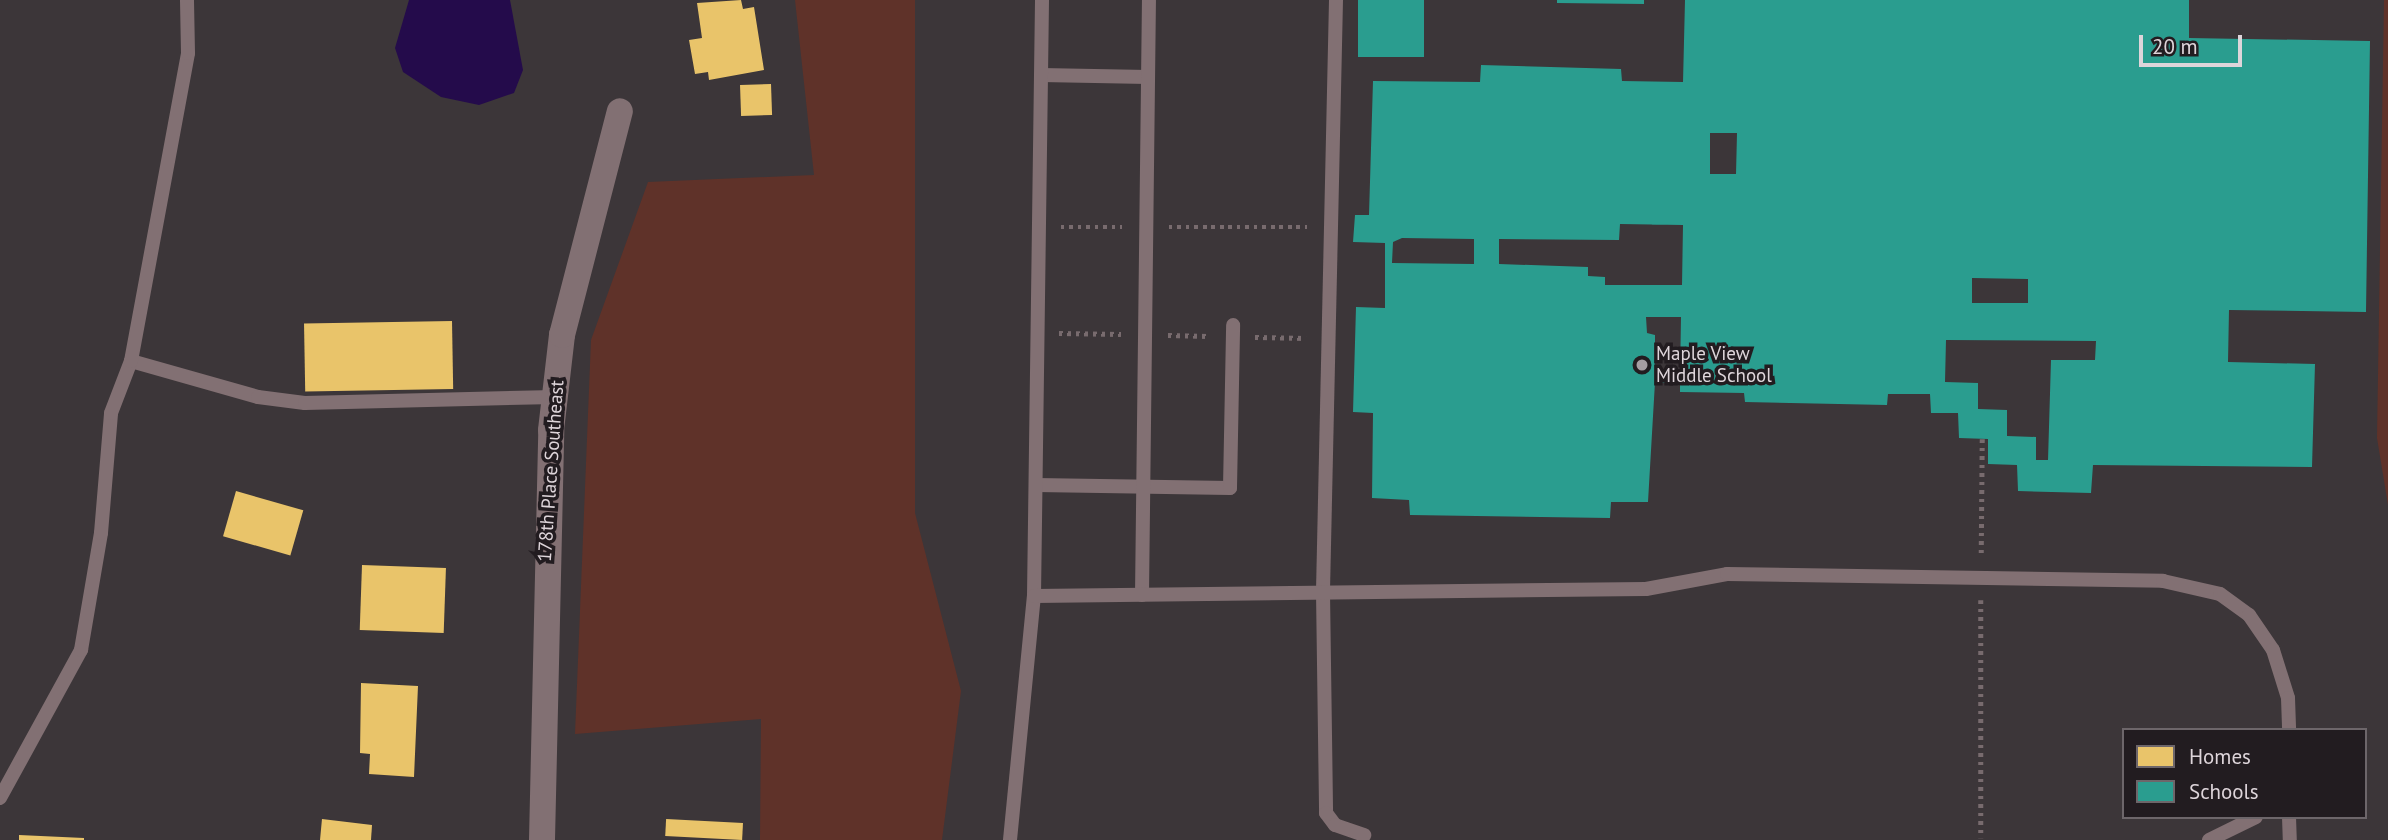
<!DOCTYPE html>
<style>
body{margin:0}
#map{position:relative;width:2388px;height:840px;overflow:hidden;background:#3c3639;font-family:"PT Sans",sans-serif}
div>[style]{position:absolute}
[style*='--x']{left:calc(var(--x)*1px);top:calc(var(--y)*1px);width:calc(var(--w)*1px);rotate:calc(var(--a)*1deg)}
.green>*{inset:0;background:#5f3229}
.water>*{inset:0;background:#240b4b}
.homes>*{inset:0;background:#e9c46a;transform-origin:0 0}
.schools>*{inset:0;background:#2a9d8f;transform-origin:0 0}
.path>*{height:4.5px;margin-top:-2.25px;transform-origin:0;background:repeating-linear-gradient(90deg,#786b6e 0 3.5px,transparent 0 8.5px)}
.lane>*{height:14px;margin:-7px;padding:0 7px;transform-origin:7px;border-radius:7px;background:#827073}
.street>*{height:26px;margin:-13px;padding:0 13px;transform-origin:13px;border-radius:13px;background:#827073}
.dots>*{width:19px;height:19px;translate:-50% -50%;box-sizing:border-box;border:4px solid #221c20;border-radius:50%}
span{translate:-50% -50%;white-space:nowrap;text-align:center;line-height:1.15;-webkit-text-stroke:7px #221c20;paint-order:stroke}
.poi-label{font-size:19px;color:#ded5da}
.left{translate:0 -50%;text-align:left}
.street-label{font-size:19px;color:#ded5da}
.legend{position:absolute;left:2122px;top:728px;width:245px;height:91px;box-sizing:border-box;background:#221c20;border:2px solid #6d666a;margin:0;padding:9px 12px;list-style:none;font-size:21px;color:#ded5da}
.legend li{display:flex;align-items:center;gap:14px;height:35px}
.legend b{width:35px;border:2px solid #6d666a}
.scale{position:absolute;left:2139px;top:35px;width:103px;height:32px;box-sizing:border-box;border:4px solid #ded5da;border-top:0;padding-left:9px;font-size:21px;line-height:24px;white-space:nowrap;color:#ded5da;-webkit-text-stroke:5px #221c20;paint-order:stroke}
</style>
<div id="map">
<div class="green">
<div style="clip-path:polygon(795px 0,915px 0,915px 513px,961px 691px,942px 840px,760px 840px,761px 719px,575px 734px,591px 340px,648px 182px,814px 175px)"></div>
<div style="clip-path:polygon(2384px 0,2388px 0,2388px 505px,2377px 438px)"></div>
</div>
<div class="water">
<div style="clip-path:polygon(409px 0,510px 0,523px 70px,514px 93px,479px 105px,441px 97px,403px 72px,395px 48px)"></div>
</div>
<div class="homes">
<div style="clip-path:polygon(741px 0,743px 9px,754px 7px,764px 70px,709px 80px,708px 72px,695px 74px,689px 40px,702px 38px,697px 3px)"></div>
<div style="left:771px;top:84px;width:31px;height:31px;rotate:88deg"></div>
<div style="left:452px;top:321px;width:68px;height:148px;rotate:89deg"></div>
<div style="left:236px;top:491px;width:70px;height:47px;rotate:16deg"></div>
<div style="left:362px;top:565px;width:84px;height:65px;rotate:2deg"></div>
<div style="clip-path:polygon(361px 683px,418px 686px,414px 777px,369px 774px,370px 754px,360px 753px)"></div>
<div style="clip-path:polygon(322px 819px,372px 825px,371px 840px,320px 840px)"></div>
<div style="left:743px;top:823px;width:17px;height:77px;rotate:93deg"></div>
<div style="clip-path:polygon(19px 835px,84px 838px,84px 840px,19px 840px)"></div>
</div>
<div class="schools">
<div style="left:1358px;top:0;width:66px;height:57px"></div>
<div style="clip-path:polygon(1557px 0,1644px 0,1644px 4px,1557px 3px)"></div>
<div style="clip-path:polygon(evenodd,1685px 0,2189px 0,2189px 38px,2370px 41px,2366px 312px,2229px 310px,2228px 362px,2315px 364px,2312px 467px,2093px 465px,2091px 493px,2018px 491px,2017px 465px,1988px 464px,1988px 439px,1959px 438px,1958px 413px,1931px 413px,1930px 394px,1888px 394px,1887px 405px,1745px 402px,1744px 393px,1680px 392px,1680px 383px,1655px 382px,1648px 502px,1611px 502px,1610px 518px,1410px 515px,1409px 500px,1372px 498px,1373px 413px,1353px 412px,1356px 307px,1385px 308px,1385px 243px,1353px 242px,1355px 215px,1369px 215px,1373px 81px,1480px 82px,1481px 65px,1621px 69px,1622px 81px,1683px 82px,1685px 0,1710px 133px,1737px 133px,1736px 174px,1710px 174px,1710px 133px,1685px 0,1620px 224px,1683px 225px,1682px 285px,1605px 285px,1605px 277px,1588px 276px,1588px 267px,1499px 264px,1499px 239px,1619px 240px,1620px 224px,1685px 0,1402px 238px,1474px 239px,1474px 264px,1392px 263px,1393px 242px,1402px 238px,1685px 0,1972px 278px,2028px 279px,2028px 303px,1972px 303px,1972px 278px,1685px 0,1646px 317px,1681px 317px,1680px 376px,1655px 375px,1655px 335px,1647px 333px,1646px 317px,1685px 0,1946px 340px,2096px 341px,2095px 360px,2051px 360px,2048px 460px,2036px 460px,2036px 437px,2007px 436px,2007px 410px,1978px 409px,1978px 383px,1945px 382px,1946px 340px)"></div>
</div>
<div class="path">
<div style="--x:1061;--y:227;--w:61;--a:0"></div>
<div style="--x:1169;--y:227;--w:138;--a:0"></div>
<div style="--x:1059;--y:333;--w:62;--a:0.9"></div>
<div style="--x:1168;--y:335;--w:40;--a:1.4"></div>
<div style="--x:1255;--y:337;--w:51;--a:1.1"></div>
<div style="--x:1981;--y:553;--w:114;--a:-89.5"></div>
<div style="--x:1981;--y:600;--w:238;--a:90"></div>
</div>
<div class="lane">
<div style="--x:1336;--y:0;--w:592;--a:91.26"></div>
<div style="--x:1323;--y:592;--w:221;--a:89.2"></div>
<div style="--x:1326;--y:813;--w:15;--a:53"></div>
<div style="--x:1335;--y:825;--w:31;--a:19"></div>
<div style="--x:1041;--y:75;--w:107;--a:1.1"></div>
<div style="--x:131;--y:361;--w:132;--a:15.8"></div>
<div style="--x:258;--y:397;--w:47;--a:7.3"></div>
<div style="--x:305;--y:403;--w:250;--a:-1.4"></div>
<div style="--x:1036;--y:485;--w:194;--a:0.9"></div>
<div style="--x:1230;--y:488;--w:163;--a:-88.9"></div>
<div style="--x:1142;--y:595;--w:595;--a:-89.33"></div>
<div style="--x:1034;--y:596;--w:596;--a:-89.23"></div>
<div style="--x:0;--y:798;--w:169;--a:-61.3"></div>
<div style="--x:81;--y:650;--w:119;--a:-80.3"></div>
<div style="--x:101;--y:533;--w:120;--a:-85.2"></div>
<div style="--x:111;--y:413;--w:56;--a:-69"></div>
<div style="--x:131;--y:361;--w:313;--a:-79.5"></div>
<div style="--x:188;--y:53;--w:53;--a:-91.1"></div>
<div style="--x:2289;--y:817;--w:23;--a:88"></div>
<div style="--x:1010;--y:840;--w:245;--a:-84.4"></div>
<div style="--x:1034;--y:596;--w:612;--a:-0.66"></div>
<div style="--x:1646;--y:589;--w:82;--a:-10.5"></div>
<div style="--x:1727;--y:574;--w:436;--a:0.9"></div>
<div style="--x:2163;--y:581;--w:58;--a:12.8"></div>
<div style="--x:2220;--y:594;--w:36;--a:36"></div>
<div style="--x:2249;--y:615;--w:42;--a:55.6"></div>
<div style="--x:2273;--y:650;--w:50;--a:72.6"></div>
<div style="--x:2288;--y:698;--w:32;--a:88"></div>
<div style="--x:2209;--y:840;--w:52;--a:-26.1"></div>
</div>
<div class="street">
<div style="--x:542;--y:840;--w:410;--a:-88.7"></div>
<div style="--x:551;--y:430;--w:96;--a:-83.4"></div>
<div style="--x:562;--y:335;--w:231;--a:-75.5"></div>
</div>
<div class="dots">
<div style="left:1642px;top:365px;background:#a59da2"></div>
</div>
<div class="poi-label">
<span class="left" style="left:1656px;top:365px">Maple View<br>Middle School</span>
</div>
<div class="street-label">
<span style="left:551px;top:471px;rotate:-86deg">178th Place Southeast</span>
</div>
<ul class="legend">
<li><b style="height:19px;background:#e9c46a"></b>Homes</li>
<li><b style="height:19px;background:#2a9d8f"></b>Schools</li>
</ul>
<div class="scale">20 m</div>
</div>
